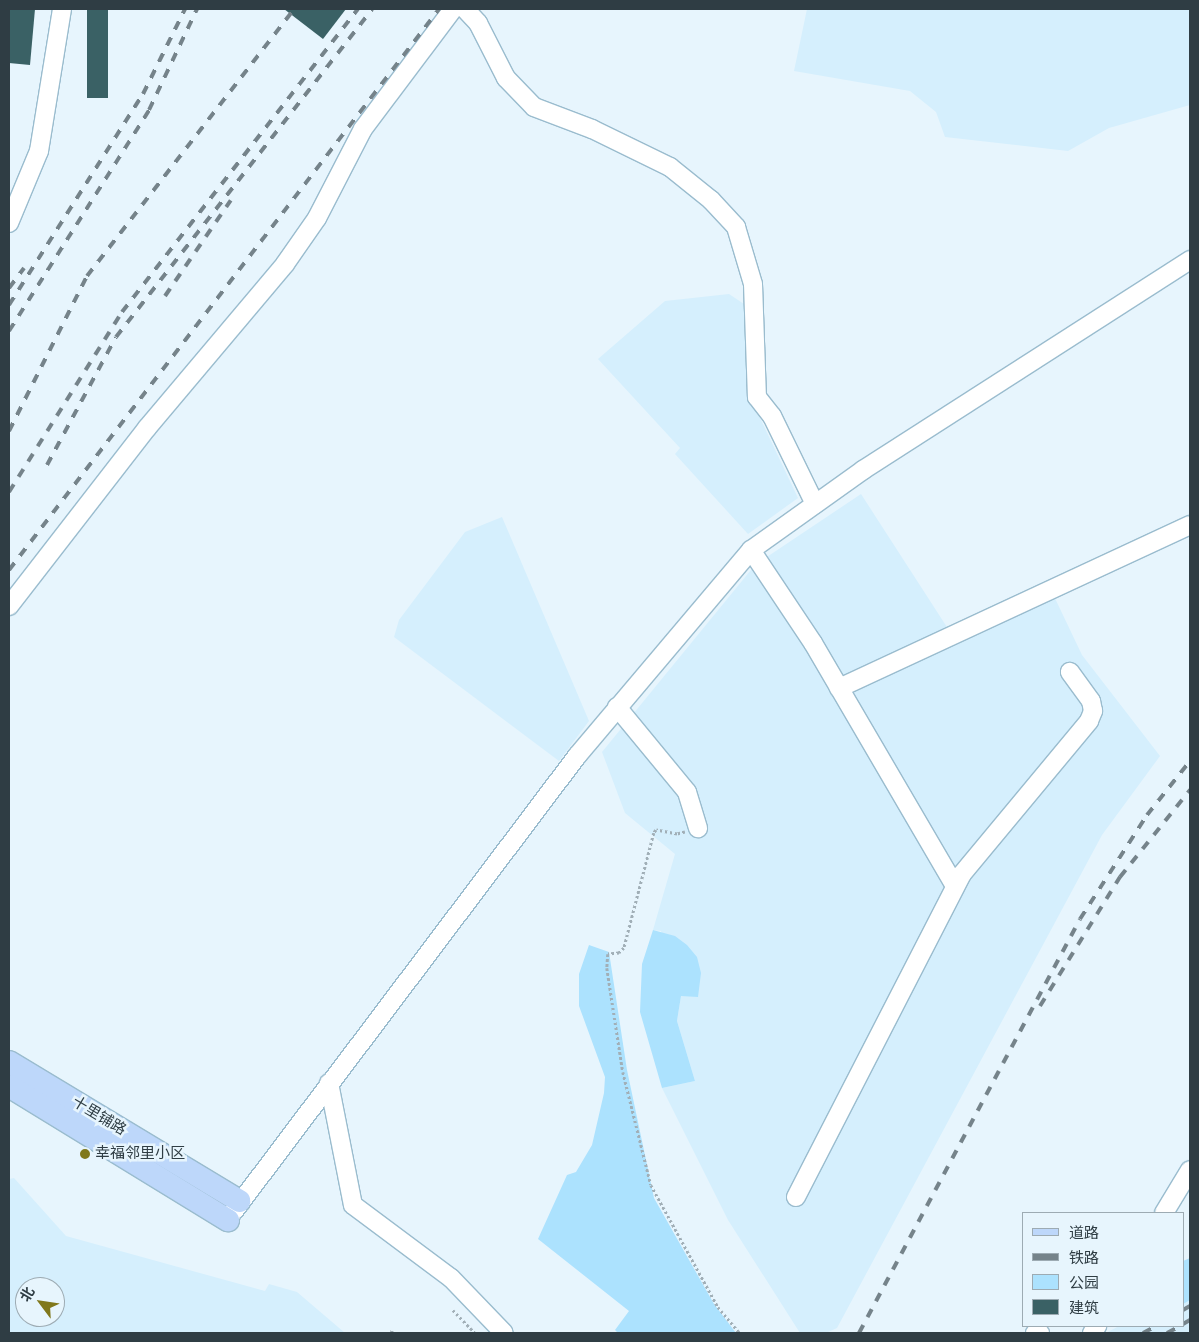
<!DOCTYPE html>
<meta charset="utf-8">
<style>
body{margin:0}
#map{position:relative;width:1199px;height:1342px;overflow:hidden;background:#e7f5fd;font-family:"Fira Sans Condensed","Noto Sans SC",sans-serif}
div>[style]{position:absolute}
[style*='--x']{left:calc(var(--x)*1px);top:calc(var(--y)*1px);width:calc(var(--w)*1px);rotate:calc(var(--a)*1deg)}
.built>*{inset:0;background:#d5effd}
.green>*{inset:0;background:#ace2fe}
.building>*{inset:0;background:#3a6165;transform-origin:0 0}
.path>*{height:2.5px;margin-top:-1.25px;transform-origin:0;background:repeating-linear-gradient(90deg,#a1afb7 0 2.5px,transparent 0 5px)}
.roads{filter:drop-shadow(1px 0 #9abcce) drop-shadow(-1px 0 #9abcce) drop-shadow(0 1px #9abcce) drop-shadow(0 -1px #9abcce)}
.minor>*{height:18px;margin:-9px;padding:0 9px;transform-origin:9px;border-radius:9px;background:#fff}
.major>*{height:22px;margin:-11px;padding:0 11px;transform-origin:11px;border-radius:11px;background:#bdd7fa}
.rail>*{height:4px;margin-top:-2px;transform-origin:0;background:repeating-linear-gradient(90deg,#75838a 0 9px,transparent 0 18px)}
.dots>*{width:14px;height:14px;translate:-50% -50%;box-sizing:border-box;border:2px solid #e7f5fd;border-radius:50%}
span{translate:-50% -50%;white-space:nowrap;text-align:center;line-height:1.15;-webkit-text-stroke:5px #e7f5fd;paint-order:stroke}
.street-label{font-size:15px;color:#2f3d44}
.poi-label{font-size:15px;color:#2f3d44}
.left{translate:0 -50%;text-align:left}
.frame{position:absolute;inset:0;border:10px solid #2f3d44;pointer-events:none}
.legend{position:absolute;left:1022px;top:1212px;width:162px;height:115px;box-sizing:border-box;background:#e7f5fd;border:1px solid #9dabb3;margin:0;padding:6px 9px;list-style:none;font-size:15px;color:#2f3d44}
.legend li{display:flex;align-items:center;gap:10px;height:25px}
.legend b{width:25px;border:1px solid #9dabb3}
.north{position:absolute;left:15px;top:1277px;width:50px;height:50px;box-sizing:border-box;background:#e7f5fd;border:1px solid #9dabb3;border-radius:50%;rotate:301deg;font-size:14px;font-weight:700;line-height:20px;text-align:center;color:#2f3d44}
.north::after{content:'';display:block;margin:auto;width:18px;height:22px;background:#80781c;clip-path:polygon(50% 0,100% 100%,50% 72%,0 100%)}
</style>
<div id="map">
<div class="built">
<div style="clip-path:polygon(807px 9px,1190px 9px,1190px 105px,1109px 128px,1068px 151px,945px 137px,936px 112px,910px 91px,794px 71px)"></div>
<div style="clip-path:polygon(729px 294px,747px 306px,753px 403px,798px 498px,748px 534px,675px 454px,680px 448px,598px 359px,665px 301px)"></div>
<div style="clip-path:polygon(861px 494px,954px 638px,1052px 592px,1082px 655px,1160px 756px,1102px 835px,837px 1328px,826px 1333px,800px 1333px,728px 1220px,662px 1088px,695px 1081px,677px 1021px,681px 996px,661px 931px,653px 930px,675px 854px,625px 813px,602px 752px,755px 565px)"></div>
<div style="clip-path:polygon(502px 517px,589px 721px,559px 761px,394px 637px,399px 620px,465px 532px)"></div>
<div style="clip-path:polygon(evenodd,14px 1178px,66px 1236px,265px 1291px,269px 1284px,297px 1292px,345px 1333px,9px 1333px,9px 1179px,14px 1178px,25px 1287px,55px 1287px,55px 1317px,25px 1317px,25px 1287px)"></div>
<div style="clip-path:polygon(1190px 1285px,1190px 1333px,1106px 1333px,1119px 1326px,1183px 1326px,1183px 1289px)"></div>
</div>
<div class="green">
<div style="clip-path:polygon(653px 930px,675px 936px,687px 945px,697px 957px,701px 973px,698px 997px,681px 996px,677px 1021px,695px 1081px,662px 1088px,640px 1012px,642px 964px)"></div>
<div style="clip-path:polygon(589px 945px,609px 952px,627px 1070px,654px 1198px,714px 1304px,736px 1333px,618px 1333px,615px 1330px,629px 1311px,538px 1239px,567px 1175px,576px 1172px,592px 1145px,604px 1093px,605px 1077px,579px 1006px,579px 974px)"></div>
<div style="clip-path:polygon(1190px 1258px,1190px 1300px,1183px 1304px,1183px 1261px)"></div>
</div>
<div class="building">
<div style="clip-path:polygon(9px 9px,35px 9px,30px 65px,9px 63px)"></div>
<div style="left:87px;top:9px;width:21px;height:89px"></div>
<div style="clip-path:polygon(284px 9px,346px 9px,323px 39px)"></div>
</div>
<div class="path">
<div style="--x:685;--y:832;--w:8;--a:166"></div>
<div style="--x:677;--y:834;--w:21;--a:-169"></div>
<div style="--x:656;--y:830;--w:4;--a:124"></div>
<div style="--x:654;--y:833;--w:119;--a:104.6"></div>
<div style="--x:624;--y:948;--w:7;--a:135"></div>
<div style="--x:619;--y:953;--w:11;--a:175"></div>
<div style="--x:608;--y:954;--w:14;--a:94"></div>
<div style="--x:607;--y:968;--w:105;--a:81.3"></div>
<div style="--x:623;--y:1072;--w:116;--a:76.1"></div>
<div style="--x:651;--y:1185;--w:139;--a:61.2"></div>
<div style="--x:718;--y:1307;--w:34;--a:50"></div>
<div style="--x:453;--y:1310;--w:32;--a:46"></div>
<div style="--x:391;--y:1333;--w:3;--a:-72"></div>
</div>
<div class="roads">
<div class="minor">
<div style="--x:465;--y:9;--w:19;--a:47"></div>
<div style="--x:478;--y:23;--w:62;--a:63"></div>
<div style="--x:506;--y:78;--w:40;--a:46"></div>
<div style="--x:534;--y:107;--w:62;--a:20.8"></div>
<div style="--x:592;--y:129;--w:87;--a:26"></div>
<div style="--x:670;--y:167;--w:53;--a:38.8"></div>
<div style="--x:711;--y:200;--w:37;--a:47"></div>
<div style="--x:736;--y:227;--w:59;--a:73.4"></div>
<div style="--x:753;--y:284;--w:113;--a:88"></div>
<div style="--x:757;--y:397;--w:24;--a:52"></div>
<div style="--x:772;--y:416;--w:98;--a:64"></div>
<div style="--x:9;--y:223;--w:78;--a:-67.4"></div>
<div style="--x:39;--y:151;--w:144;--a:-80.8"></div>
<div style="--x:751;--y:550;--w:112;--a:56.3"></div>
<div style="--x:813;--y:643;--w:281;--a:59.7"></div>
<div style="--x:9;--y:606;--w:225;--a:-52.2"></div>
<div style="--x:147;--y:428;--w:214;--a:-49.9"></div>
<div style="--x:285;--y:264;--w:56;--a:-55.2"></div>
<div style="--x:317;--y:218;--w:100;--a:-62.7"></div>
<div style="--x:363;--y:129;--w:150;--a:-53.1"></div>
<div style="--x:839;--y:688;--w:387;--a:-24.9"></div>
<div style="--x:617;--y:707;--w:110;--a:50.5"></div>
<div style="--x:687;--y:792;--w:38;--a:73"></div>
<div style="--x:329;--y:1083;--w:124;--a:78.9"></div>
<div style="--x:353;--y:1205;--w:122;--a:36.7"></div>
<div style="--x:451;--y:1278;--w:76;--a:46.1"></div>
<div style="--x:796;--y:1197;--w:363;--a:-62.8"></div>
<div style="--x:962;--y:874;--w:199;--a:-50.3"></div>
<div style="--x:1089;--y:721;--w:11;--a:-68"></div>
<div style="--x:1093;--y:711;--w:10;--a:-101"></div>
<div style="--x:1091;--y:701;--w:36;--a:-126"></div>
<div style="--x:234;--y:1211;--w:570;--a:-52.99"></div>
<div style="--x:577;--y:756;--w:270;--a:-49.8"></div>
<div style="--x:751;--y:550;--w:138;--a:-35.5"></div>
<div style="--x:863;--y:470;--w:389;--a:-32.7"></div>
<div style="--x:1164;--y:1213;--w:50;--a:-58.8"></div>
<div style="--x:1035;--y:1333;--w:5;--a:0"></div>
<div style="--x:1092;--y:1333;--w:9;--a:-54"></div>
</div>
<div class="major">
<div style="--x:9;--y:1062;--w:269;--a:31.1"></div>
<div style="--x:9;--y:1086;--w:257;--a:31.5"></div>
</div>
</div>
<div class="rail">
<div style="--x:9;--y:288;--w:25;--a:-53"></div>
<div style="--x:165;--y:296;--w:116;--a:-55.5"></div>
<div style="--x:9;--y:305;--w:250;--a:-57.6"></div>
<div style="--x:143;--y:94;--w:95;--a:-63.7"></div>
<div style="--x:9;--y:331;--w:262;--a:-57.6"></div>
<div style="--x:149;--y:110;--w:112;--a:-64.6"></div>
<div style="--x:9;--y:431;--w:174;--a:-63.3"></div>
<div style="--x:87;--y:276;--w:338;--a:-52.2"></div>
<div style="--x:47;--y:465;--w:145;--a:-61.7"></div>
<div style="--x:116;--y:337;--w:416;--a:-52"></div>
<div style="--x:9;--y:492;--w:213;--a:-57.9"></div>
<div style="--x:122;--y:312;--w:384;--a:-52.1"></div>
<div style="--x:9;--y:570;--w:707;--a:-52.53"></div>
<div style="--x:1040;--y:1006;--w:152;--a:-58.2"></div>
<div style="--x:1120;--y:877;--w:112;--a:-51.2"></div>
<div style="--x:1183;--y:1310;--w:8;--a:-30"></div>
<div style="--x:1183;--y:1324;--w:8;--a:-30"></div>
<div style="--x:859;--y:1333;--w:469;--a:-61.9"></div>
<div style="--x:1080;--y:919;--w:124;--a:-57.2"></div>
<div style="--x:1147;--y:815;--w:69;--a:-51.5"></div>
<div style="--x:1143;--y:1333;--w:15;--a:-28"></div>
<div style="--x:1167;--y:1333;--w:15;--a:-28"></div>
</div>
<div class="dots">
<div style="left:85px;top:1154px;background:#80781c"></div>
</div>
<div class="street-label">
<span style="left:99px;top:1116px;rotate:31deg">十里铺路</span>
</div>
<div class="poi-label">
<span class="left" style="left:95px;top:1154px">幸福邻里小区</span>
</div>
<div class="frame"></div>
<ul class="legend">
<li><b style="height:6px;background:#bdd7fa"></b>道路</li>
<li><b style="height:6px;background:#75838a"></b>铁路</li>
<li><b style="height:14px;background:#ace2fe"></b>公园</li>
<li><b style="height:14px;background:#3a6165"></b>建筑</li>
</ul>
<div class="north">北</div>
</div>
